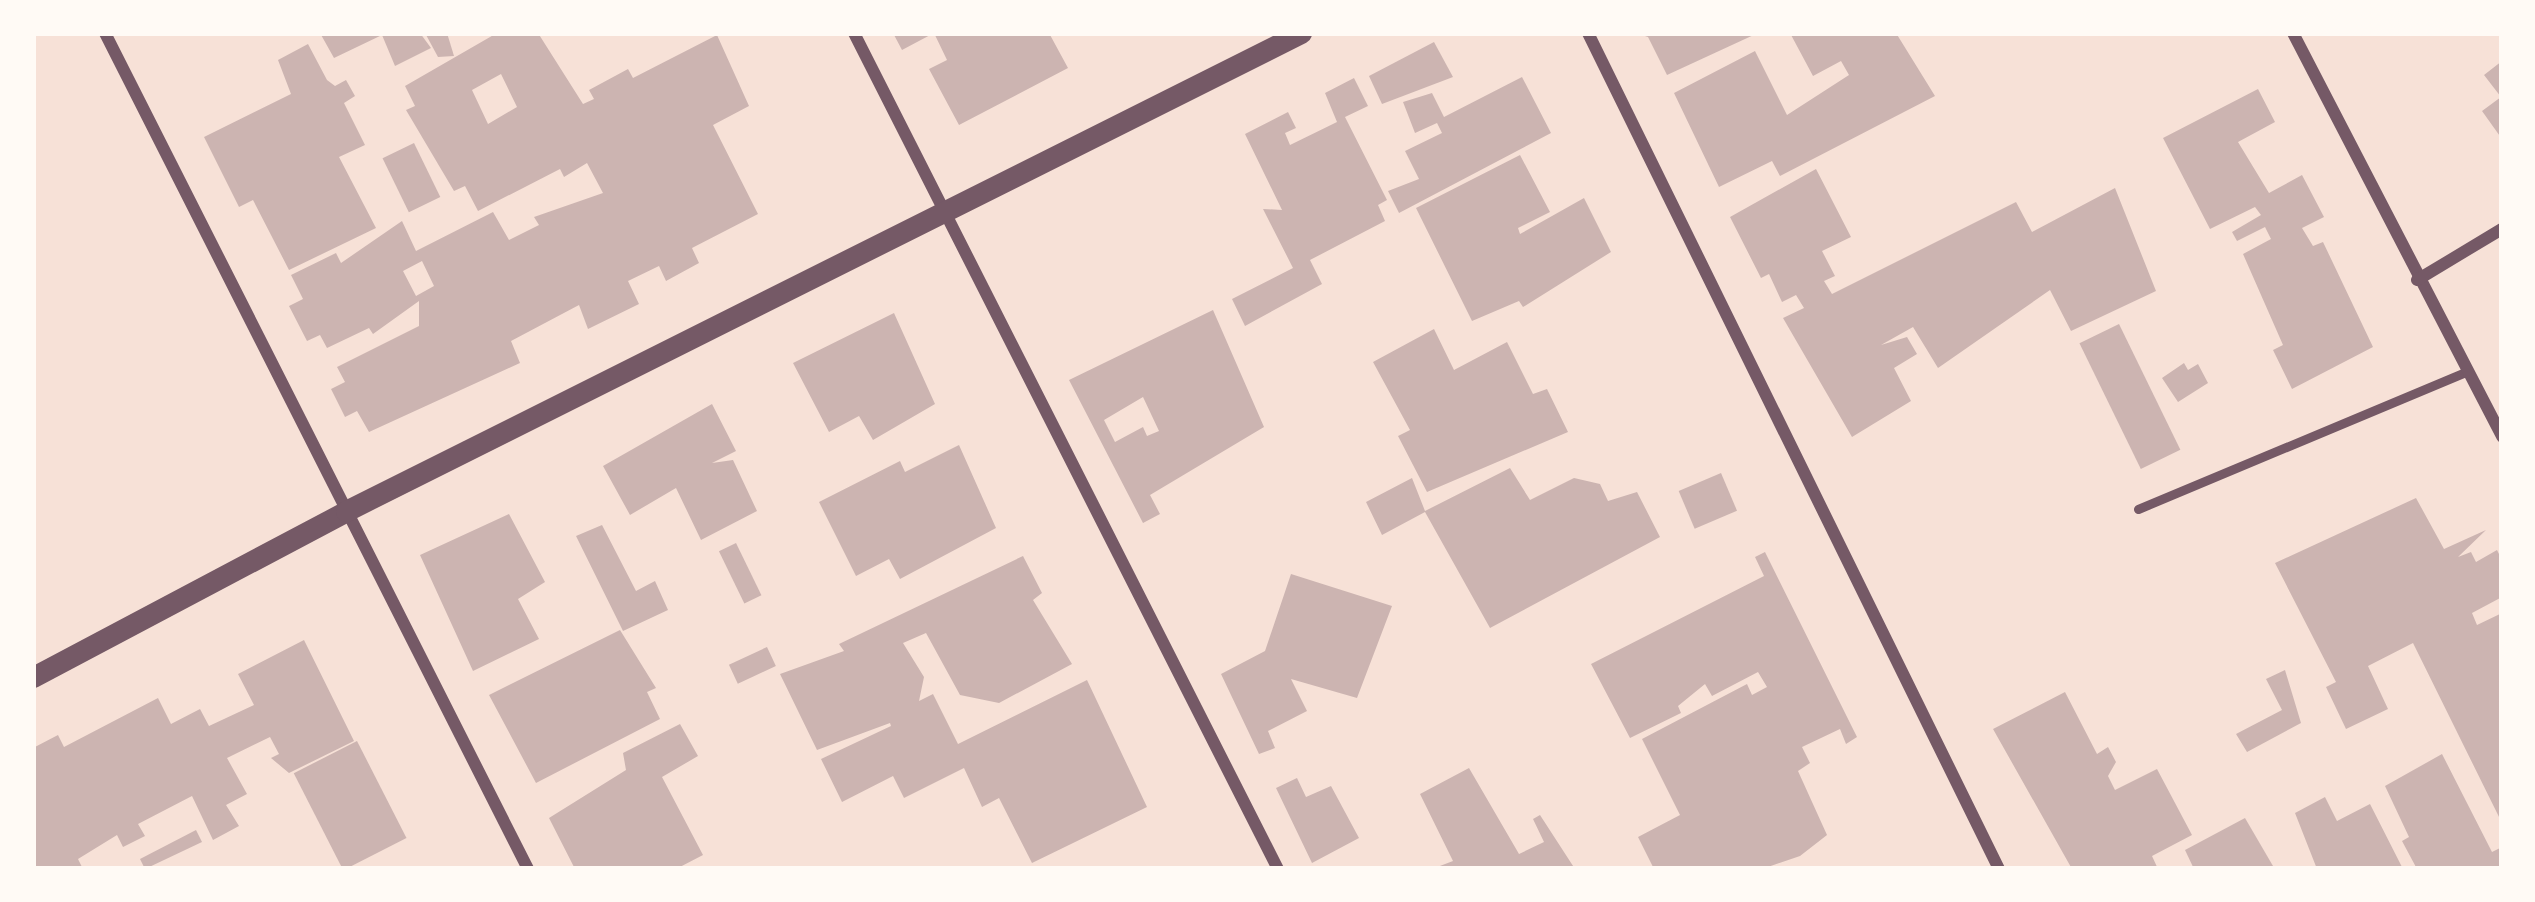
<!DOCTYPE html>
<style>
body{margin:0}
#map{position:relative;width:2535px;height:902px;overflow:hidden;background:#f7e1d7;font-family:Bitter,serif}
div>[style]{position:absolute}
[style*='--x']{left:calc(var(--x)*1px);top:calc(var(--y)*1px);width:calc(var(--w)*1px);rotate:calc(var(--a)*1deg)}
.building>*{inset:0;background:#ccb4b1;transform-origin:0 0}
.service>*{height:9px;margin:-4.5px;padding:0 4.5px;transform-origin:4.5px;border-radius:4.5px;background:#755966}
.minor>*{height:12px;margin:-6px;padding:0 6px;transform-origin:6px;border-radius:6px;background:#755966}
.tertiary>*{height:21px;margin:-10.5px;padding:0 10.5px;transform-origin:10.5px;border-radius:10.5px;background:#755966}
span{translate:-50% -50%;white-space:nowrap;text-align:center;line-height:1.15;-webkit-text-stroke:9px #fffaf5;paint-order:stroke}
.frame{position:absolute;inset:0;border:36px solid #fffaf5;pointer-events:none}
</style>
<div id="map">
<div class="building">
<div style="clip-path:polygon(320px 33px,420px 33px,431px 48px,395px 66px,382px 35px,334px 58px)"></div>
<div style="clip-path:polygon(425px 33px,447px 33px,454px 56px,438px 57px)"></div>
<div style="clip-path:polygon(evenodd,497px 33px,538px 33px,583px 104px,594px 99px,589px 90px,628px 69px,633px 78px,717px 35px,749px 106px,713px 125px,758px 214px,692px 248px,699px 263px,666px 281px,659px 266px,628px 281px,639px 304px,588px 329px,579px 305px,511px 341px,520px 363px,369px 432px,357px 411px,345px 417px,331px 389px,345px 382px,337px 367px,419px 326px,419px 301px,373px 334px,369px 328px,327px 348px,320px 335px,307px 341px,289px 306px,303px 299px,291px 275px,336px 253px,341px 263px,402px 221px,416px 251px,493px 212px,509px 240px,539px 225px,534px 217px,603px 193px,587px 163px,564px 177px,560px 169px,478px 211px,465px 186px,454px 191px,406px 110px,415px 106px,405px 86px,497px 33px,501px 74px,517px 107px,488px 124px,472px 90px,501px 74px,497px 33px,422px 261px,434px 286px,416px 296px,403px 271px,422px 261px)"></div>
<div style="clip-path:polygon(893px 33px,1049px 33px,1068px 68px,959px 125px,929px 69px,947px 60px,934px 33px,902px 50px)"></div>
<div style="clip-path:polygon(1636px 33px,1758px 33px,1667px 75px,1648px 37px)"></div>
<div style="clip-path:polygon(1790px 33px,1896px 33px,1935px 96px,1780px 176px,1772px 161px,1719px 187px,1674px 93px,1755px 51px,1787px 115px,1849px 75px,1841px 61px,1813px 76px)"></div>
<div style="clip-path:polygon(1434px 42px,1453px 77px,1382px 104px,1369px 76px)"></div>
<div style="clip-path:polygon(308px 44px,327px 80px,335px 86px,346px 80px,355px 96px,344px 103px,365px 145px,339px 157px,376px 228px,289px 270px,253px 200px,239px 207px,204px 137px,291px 94px,278px 60px)"></div>
<div style="clip-path:polygon(2502px 61px,2502px 139px,2482px 111px,2501px 97px,2484px 75px)"></div>
<div style="clip-path:polygon(1522px 77px,1551px 133px,1399px 213px,1388px 191px,1419px 179px,1405px 151px,1442px 133px,1437px 123px,1415px 133px,1403px 102px,1432px 93px,1444px 117px)"></div>
<div style="clip-path:polygon(1354px 78px,1368px 106px,1345px 117px,1387px 200px,1378px 205px,1385px 221px,1310px 260px,1322px 284px,1245px 326px,1232px 299px,1293px 268px,1263px 209px,1282px 210px,1245px 134px,1288px 112px,1296px 128px,1285px 133px,1290px 145px,1337px 122px,1325px 93px)"></div>
<div style="clip-path:polygon(2258px 89px,2275px 122px,2238px 142px,2269px 193px,2302px 175px,2324px 217px,2302px 228px,2313px 246px,2323px 242px,2373px 347px,2292px 389px,2273px 350px,2283px 345px,2243px 254px,2271px 239px,2265px 227px,2237px 241px,2232px 232px,2261px 215px,2255px 207px,2210px 229px,2163px 138px)"></div>
<div style="left:414px;top:143px;width:60px;height:35px;rotate:64deg"></div>
<div style="clip-path:polygon(1520px 155px,1550px 212px,1518px 228px,1520px 234px,1584px 198px,1611px 252px,1523px 307px,1519px 301px,1472px 321px,1416px 208px)"></div>
<div style="clip-path:polygon(1816px 169px,1851px 237px,1822px 251px,1835px 276px,1824px 281px,1832px 294px,2016px 202px,2032px 232px,2115px 188px,2156px 291px,2071px 331px,2050px 290px,1938px 368px,1913px 327px,1881px 345px,1907px 337px,1917px 354px,1894px 368px,1911px 401px,1852px 437px,1783px 318px,1804px 308px,1796px 295px,1782px 302px,1769px 274px,1761px 278px,1730px 217px)"></div>
<div style="clip-path:polygon(evenodd,1213px 310px,1264px 427px,1150px 495px,1160px 514px,1143px 523px,1069px 380px,1213px 310px,1143px 397px,1159px 431px,1147px 436px,1143px 427px,1115px 442px,1104px 420px,1143px 397px)"></div>
<div style="clip-path:polygon(894px 313px,935px 404px,873px 440px,859px 416px,829px 432px,793px 363px)"></div>
<div style="left:2119px;top:324px;width:140px;height:44px;rotate:64deg"></div>
<div style="clip-path:polygon(1434px 329px,1454px 370px,1507px 342px,1533px 394px,1547px 389px,1568px 432px,1427px 492px,1398px 436px,1410px 430px,1373px 362px)"></div>
<div style="clip-path:polygon(2184px 363px,2188px 370px,2198px 364px,2208px 383px,2178px 402px,2162px 378px)"></div>
<div style="clip-path:polygon(712px 404px,736px 451px,712px 463px,733px 460px,757px 511px,701px 540px,676px 488px,630px 515px,603px 466px)"></div>
<div style="clip-path:polygon(959px 445px,996px 528px,900px 579px,889px 559px,856px 576px,819px 502px,900px 461px,905px 472px)"></div>
<div style="clip-path:polygon(1510px 468px,1530px 500px,1574px 478px,1600px 484px,1608px 501px,1637px 492px,1660px 537px,1490px 628px,1425px 512px,1382px 535px,1366px 502px,1412px 478px,1425px 511px)"></div>
<div style="left:1721px;top:473px;width:41px;height:46px;rotate:67deg"></div>
<div style="clip-path:polygon(2416px 498px,2444px 549px,2486px 530px,2458px 557px,2471px 552px,2476px 562px,2497px 550px,2502px 560px,2502px 597px,2472px 613px,2477px 625px,2502px 613px,2502px 823px,2413px 643px,2368px 666px,2388px 709px,2346px 729px,2326px 687px,2336px 682px,2275px 563px)"></div>
<div style="clip-path:polygon(509px 514px,545px 582px,518px 599px,539px 639px,473px 671px,420px 555px)"></div>
<div style="clip-path:polygon(602px 525px,636px 591px,655px 581px,668px 610px,623px 631px,576px 536px)"></div>
<div style="left:736px;top:543px;width:58px;height:19px;rotate:64deg"></div>
<div style="clip-path:polygon(1765px 552px,1857px 737px,1846px 744px,1840px 729px,1802px 747px,1810px 763px,1798px 771px,1827px 835px,1800px 856px,1762px 869px,1654px 869px,1638px 837px,1680px 815px,1642px 739px,1747px 684px,1752px 695px,1767px 687px,1758px 672px,1712px 696px,1705px 684px,1678px 706px,1681px 713px,1630px 738px,1591px 664px,1764px 576px,1755px 557px)"></div>
<div style="clip-path:polygon(1023px 556px,1042px 593px,1033px 600px,1072px 664px,999px 703px,960px 695px,926px 633px,903px 643px,924px 677px,919px 701px,933px 694px,958px 744px,1087px 680px,1147px 807px,1032px 863px,999px 798px,982px 807px,964px 768px,904px 798px,893px 776px,842px 802px,821px 759px,891px 726px,890px 723px,817px 750px,780px 674px,844px 651px,839px 644px)"></div>
<div style="clip-path:polygon(1291px 574px,1392px 606px,1357px 698px,1291px 679px,1307px 711px,1268px 731px,1275px 748px,1259px 754px,1221px 674px,1265px 651px)"></div>
<div style="clip-path:polygon(620px 630px,656px 688px,647px 692px,660px 719px,536px 783px,489px 695px)"></div>
<div style="clip-path:polygon(304px 640px,354px 741px,289px 773px,271px 758px,279px 754px,270px 737px,227px 758px,247px 794px,226px 805px,239px 826px,213px 840px,192px 796px,138px 824px,145px 836px,123px 847px,117px 835px,78px 859px,83px 869px,33px 869px,33px 748px,58px 735px,64px 747px,158px 698px,171px 724px,200px 709px,209px 726px,254px 705px,238px 674px)"></div>
<div style="left:767px;top:647px;width:21px;height:42px;rotate:65deg"></div>
<div style="clip-path:polygon(2285px 670px,2301px 723px,2247px 752px,2236px 734px,2282px 710px,2266px 679px)"></div>
<div style="clip-path:polygon(2065px 692px,2097px 754px,2108px 747px,2116px 762px,2108px 776px,2115px 790px,2157px 769px,2192px 835px,2152px 856px,2158px 869px,2072px 869px,1993px 729px)"></div>
<div style="clip-path:polygon(680px 724px,698px 756px,662px 777px,703px 855px,676px 869px,575px 869px,549px 818px,626px 770px,623px 753px)"></div>
<div style="left:357px;top:741px;width:109px;height:71px;rotate:63deg"></div>
<div style="clip-path:polygon(2442px 754px,2492px 852px,2502px 847px,2502px 869px,2417px 869px,2402px 841px,2409px 837px,2385px 786px)"></div>
<div style="clip-path:polygon(1469px 768px,1519px 854px,1544px 842px,1533px 819px,1540px 815px,1575px 869px,1432px 869px,1453px 861px,1420px 794px)"></div>
<div style="clip-path:polygon(1297px 778px,1306px 797px,1331px 786px,1359px 838px,1312px 863px,1276px 788px)"></div>
<div style="clip-path:polygon(2325px 797px,2337px 821px,2370px 804px,2403px 869px,2317px 869px,2295px 813px)"></div>
<div style="clip-path:polygon(2245px 818px,2273px 866px,2194px 869px,2185px 850px)"></div>
<div style="clip-path:polygon(196px 830px,202px 842px,145px 869px,140px 859px)"></div>
</div>
<div class="service">
<div style="--x:2138;--y:509;--w:355;--a:-22.7"></div>
</div>
<div class="minor">
<div style="--x:105;--y:33;--w:937;--a:63.16"></div>
<div style="--x:854;--y:33;--w:937;--a:63.11"></div>
<div style="--x:1588;--y:33;--w:932;--a:63.82"></div>
<div style="--x:2293;--y:33;--w:455;--a:62.6"></div>
<div style="--x:2417;--y:280;--w:99;--a:-31"></div>
</div>
<div class="tertiary">
<div style="--x:33;--y:677;--w:354;--a:-27.9"></div>
<div style="--x:346;--y:511;--w:1068;--a:-26.59"></div>
</div>
<div class="frame"></div>
</div>
